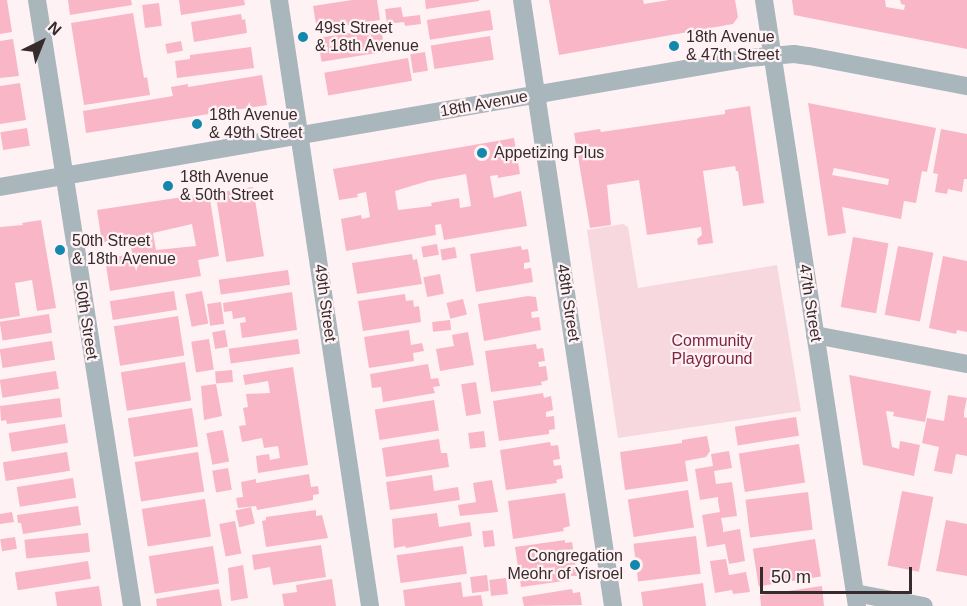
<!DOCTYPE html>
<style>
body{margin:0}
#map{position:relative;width:967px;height:606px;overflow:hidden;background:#fff2f4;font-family:Helvetica,sans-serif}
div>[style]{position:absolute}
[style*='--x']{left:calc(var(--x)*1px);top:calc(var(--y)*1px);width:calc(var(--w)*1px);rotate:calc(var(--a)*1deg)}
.green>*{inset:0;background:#f6d8de}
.building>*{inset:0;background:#f9b6c6;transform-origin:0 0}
.minor>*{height:18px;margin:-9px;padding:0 9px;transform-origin:9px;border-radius:9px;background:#a9b6bb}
.tertiary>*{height:18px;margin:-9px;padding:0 9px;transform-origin:9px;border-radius:9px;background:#a9b6bb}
.dots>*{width:16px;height:16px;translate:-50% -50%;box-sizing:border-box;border:3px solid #fff2f4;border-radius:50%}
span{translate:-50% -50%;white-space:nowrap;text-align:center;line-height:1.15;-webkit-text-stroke:4.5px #fff2f4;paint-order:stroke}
.poi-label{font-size:16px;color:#372b2e}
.left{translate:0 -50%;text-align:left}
.right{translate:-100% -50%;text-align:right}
.street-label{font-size:16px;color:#372b2e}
.park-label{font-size:16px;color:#7f2343}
.north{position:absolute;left:12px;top:12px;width:60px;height:60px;-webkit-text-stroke:4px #fff2f4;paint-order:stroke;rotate:43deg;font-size:16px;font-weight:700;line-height:24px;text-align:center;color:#372b2e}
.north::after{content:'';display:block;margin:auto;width:21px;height:27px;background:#372b2e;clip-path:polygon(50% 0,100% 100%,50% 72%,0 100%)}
.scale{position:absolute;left:760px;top:567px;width:152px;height:27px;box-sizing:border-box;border:3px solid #372b2e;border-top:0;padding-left:8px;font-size:18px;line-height:21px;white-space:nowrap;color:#372b2e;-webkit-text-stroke:4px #fff2f4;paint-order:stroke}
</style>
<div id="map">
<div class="green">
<div style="clip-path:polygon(623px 224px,628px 227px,638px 288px,777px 265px,801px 411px,618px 438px,587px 230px)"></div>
</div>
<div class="building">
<div style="clip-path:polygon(0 0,7px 0,12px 32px,0 34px)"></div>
<div style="clip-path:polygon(68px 0,131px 0,132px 5px,70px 15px)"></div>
<div style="clip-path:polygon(179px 0,244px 0,245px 5px,181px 15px)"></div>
<div style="clip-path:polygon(352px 0,377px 0,380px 20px,317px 30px,313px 6px)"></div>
<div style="clip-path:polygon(425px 0,479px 0,479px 1px,426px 9px)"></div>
<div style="clip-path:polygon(549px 0,643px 0,644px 4px,669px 0,735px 0,738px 17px,733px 24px,559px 55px)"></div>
<div style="clip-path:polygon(792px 0,885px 0,886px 7px,904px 10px,905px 5px,901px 4px,900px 0,967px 0,967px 49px,794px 15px)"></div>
<div style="left:159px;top:3px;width:23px;height:17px;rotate:83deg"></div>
<div style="clip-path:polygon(401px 7px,403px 17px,420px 15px,421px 24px,405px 26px,404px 22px,387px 24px,385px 9px)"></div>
<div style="left:490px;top:10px;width:20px;height:64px;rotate:81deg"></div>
<div style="clip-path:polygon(133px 13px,144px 78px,147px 77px,150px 95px,84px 105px,71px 23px)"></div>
<div style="clip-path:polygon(241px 14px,242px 20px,245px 19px,247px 33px,194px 42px,191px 22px)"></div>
<div style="left:381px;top:28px;width:24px;height:64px;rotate:81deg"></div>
<div style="left:490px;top:36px;width:24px;height:60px;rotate:81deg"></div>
<div style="clip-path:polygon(13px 39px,19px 76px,0 78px,0 41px)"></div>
<div style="left:181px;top:41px;width:10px;height:16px;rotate:79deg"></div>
<div style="clip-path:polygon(251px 47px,254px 68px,177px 78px,175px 61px,190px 59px,190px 55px)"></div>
<div style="left:425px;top:52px;width:19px;height:15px;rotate:81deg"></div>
<div style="left:408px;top:58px;width:23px;height:85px;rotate:80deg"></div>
<div style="clip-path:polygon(262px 75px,267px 105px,86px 133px,83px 111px,173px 96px,171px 87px,188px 84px,188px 87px)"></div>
<div style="clip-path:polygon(20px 83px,26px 120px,0 124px,0 86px)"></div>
<div style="clip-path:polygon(evenodd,808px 103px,936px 128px,927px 172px,922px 171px,916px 203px,904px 201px,901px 219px,842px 207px,846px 233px,828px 236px,808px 103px,834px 168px,889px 179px,888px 185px,832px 175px,834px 168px)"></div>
<div style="clip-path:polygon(750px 106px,764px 203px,743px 206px,738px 171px,736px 171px,735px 166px,703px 171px,713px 243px,698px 245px,697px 239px,702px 235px,701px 227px,647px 235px,639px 180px,607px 185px,611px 225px,590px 228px,574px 133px,600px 129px,601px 132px,725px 114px,725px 110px)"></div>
<div style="left:27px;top:128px;width:18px;height:27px;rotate:81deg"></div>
<div style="clip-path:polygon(941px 129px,967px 134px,967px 179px,964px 179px,962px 192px,948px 189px,947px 194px,935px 192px,938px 174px,933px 173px)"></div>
<div style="clip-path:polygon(evenodd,514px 138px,520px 174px,498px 178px,498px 175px,490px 176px,494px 198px,521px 191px,527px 226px,444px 240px,441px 224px,435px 225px,436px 235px,346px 251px,341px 219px,361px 215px,362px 219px,370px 217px,366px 192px,357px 194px,358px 197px,339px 200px,333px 169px,514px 138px,466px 174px,471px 206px,460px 208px,459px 198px,431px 203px,432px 206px,398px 210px,395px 191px,428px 181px,466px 174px)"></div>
<div style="left:253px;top:187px;width:70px;height:38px;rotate:81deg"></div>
<div style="clip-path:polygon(evenodd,209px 193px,219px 256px,198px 260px,201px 276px,110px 291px,105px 259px,126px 255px,127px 259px,133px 258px,129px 235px,123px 236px,123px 239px,102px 243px,97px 210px,209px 193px,192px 224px,196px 246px,156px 250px,153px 233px,192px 224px)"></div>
<div style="clip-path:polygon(41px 220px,56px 308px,37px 311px,32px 280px,15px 283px,20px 316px,0 319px,0 227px,23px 225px,22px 223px)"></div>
<div style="left:853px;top:237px;width:36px;height:71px;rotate:10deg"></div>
<div style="left:437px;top:244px;width:11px;height:16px;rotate:80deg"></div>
<div style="clip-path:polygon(521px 246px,522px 250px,528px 249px,530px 262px,524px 263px,524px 269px,531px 268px,533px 282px,476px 292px,470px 254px)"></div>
<div style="left:898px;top:246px;width:36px;height:70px;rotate:11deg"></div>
<div style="left:455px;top:247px;width:11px;height:15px;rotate:80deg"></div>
<div style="clip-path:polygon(412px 254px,413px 260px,417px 259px,422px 284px,357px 294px,352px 263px)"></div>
<div style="clip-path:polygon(943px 256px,967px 261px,967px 332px,957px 330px,956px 334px,929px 328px)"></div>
<div style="left:288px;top:270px;width:15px;height:70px;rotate:82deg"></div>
<div style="left:440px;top:274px;width:20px;height:17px;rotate:79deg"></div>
<div style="left:174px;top:291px;width:19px;height:65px;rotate:81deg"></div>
<div style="left:202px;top:291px;width:33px;height:17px;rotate:79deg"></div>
<div style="clip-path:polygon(292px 292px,297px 330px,242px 338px,240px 323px,246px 322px,245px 317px,233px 319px,232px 311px,224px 312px,223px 303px)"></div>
<div style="clip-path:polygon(405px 294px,406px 301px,413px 300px,414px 307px,419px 306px,421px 322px,363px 331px,358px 301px)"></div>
<div style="clip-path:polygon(528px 296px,536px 297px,538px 311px,531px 312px,532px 318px,539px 317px,541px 330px,484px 341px,478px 304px)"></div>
<div style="left:463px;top:299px;width:16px;height:17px;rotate:76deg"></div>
<div style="left:221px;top:302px;width:22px;height:14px;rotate:82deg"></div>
<div style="left:49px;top:314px;width:19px;height:50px;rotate:81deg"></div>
<div style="left:178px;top:316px;width:40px;height:65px;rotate:81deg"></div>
<div style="left:450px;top:320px;width:10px;height:18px;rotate:84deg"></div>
<div style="left:225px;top:330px;width:17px;height:13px;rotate:80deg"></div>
<div style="clip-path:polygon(409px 330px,411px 345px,422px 343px,424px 351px,413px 353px,414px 361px,369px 368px,364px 337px)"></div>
<div style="clip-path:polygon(468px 332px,474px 365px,440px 371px,436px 349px,454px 346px,452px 335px)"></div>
<div style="left:209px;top:339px;width:31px;height:18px;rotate:81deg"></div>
<div style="left:298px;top:339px;width:15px;height:70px;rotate:82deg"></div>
<div style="left:52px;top:341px;width:19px;height:53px;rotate:81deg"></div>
<div style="clip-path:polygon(536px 344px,537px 349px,543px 348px,545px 361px,538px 362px,539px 365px,539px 367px,546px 366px,548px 380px,541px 382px,542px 385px,491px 392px,485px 351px)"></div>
<div style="left:185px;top:362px;width:39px;height:65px;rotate:81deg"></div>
<div style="clip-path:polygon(428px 364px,431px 379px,438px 378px,440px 386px,433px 387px,435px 393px,383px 402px,381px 387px,372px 388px,370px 374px)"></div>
<div style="clip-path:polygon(293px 367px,308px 465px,258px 473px,256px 456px,269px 454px,270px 460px,280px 458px,278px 446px,264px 448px,262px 438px,242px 442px,239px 426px,246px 425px,243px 408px,248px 407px,246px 394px,270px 393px,268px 381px,245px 385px,243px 375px)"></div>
<div style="left:232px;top:370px;width:12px;height:17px;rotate:85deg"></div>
<div style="left:56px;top:371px;width:18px;height:57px;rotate:81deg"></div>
<div style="clip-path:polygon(849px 375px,931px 391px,925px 422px,893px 416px,894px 412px,886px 411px,892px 447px,899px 449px,900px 441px,920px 445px,914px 476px,863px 465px)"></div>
<div style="left:476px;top:382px;width:32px;height:15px;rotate:81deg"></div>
<div style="clip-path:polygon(216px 384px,222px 416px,204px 420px,201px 386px)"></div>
<div style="clip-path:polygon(543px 393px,544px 398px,551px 396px,553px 410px,546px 412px,546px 417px,554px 416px,555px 429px,549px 430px,549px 434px,499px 441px,493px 401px)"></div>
<div style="clip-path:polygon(948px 395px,967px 398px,964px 412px,964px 417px,967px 418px,967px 456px,956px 454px,952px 474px,934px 471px,939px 447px,922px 443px,927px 418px,944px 421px)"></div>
<div style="clip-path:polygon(60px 398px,62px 417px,7px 424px,6px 420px,1px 421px,0 406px)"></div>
<div style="left:434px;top:400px;width:31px;height:60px;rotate:81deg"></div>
<div style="left:192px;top:408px;width:39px;height:65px;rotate:81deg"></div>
<div style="left:796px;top:417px;width:19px;height:62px;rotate:81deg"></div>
<div style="left:65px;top:424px;width:19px;height:57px;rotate:81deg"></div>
<div style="left:223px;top:430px;width:32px;height:17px;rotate:79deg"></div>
<div style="left:484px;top:431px;width:16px;height:16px;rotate:83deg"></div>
<div style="clip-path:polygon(707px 436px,710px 451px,706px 457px,685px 461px,688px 481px,625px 490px,620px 452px,682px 443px,682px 440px)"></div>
<div style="clip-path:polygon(439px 439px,441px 453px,447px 453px,449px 467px,386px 477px,382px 448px)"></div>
<div style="clip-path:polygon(550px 442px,551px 446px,558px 445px,560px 459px,553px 460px,554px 466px,561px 465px,563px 478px,556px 480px,557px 483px,506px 490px,500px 450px)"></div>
<div style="left:799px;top:444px;width:39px;height:61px;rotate:81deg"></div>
<div style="clip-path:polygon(729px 451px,732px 468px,714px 471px,716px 484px,732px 482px,737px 516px,721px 518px,723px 528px,723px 532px,740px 529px,745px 561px,729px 564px,725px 544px,707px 547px,702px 515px,720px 512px,718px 501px,718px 497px,700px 500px,695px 469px,713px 466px,711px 454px)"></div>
<div style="left:67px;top:452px;width:19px;height:65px;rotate:81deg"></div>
<div style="left:198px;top:452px;width:40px;height:64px;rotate:81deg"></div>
<div style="left:228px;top:468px;width:22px;height:16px;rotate:80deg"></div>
<div style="clip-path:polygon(309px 474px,311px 487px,318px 486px,319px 494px,313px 495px,313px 500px,257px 510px,256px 506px,238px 508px,236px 498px,243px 497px,241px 482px,256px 479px,256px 483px)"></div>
<div style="clip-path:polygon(432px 475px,434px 491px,458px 487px,460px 500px,390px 510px,386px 482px)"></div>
<div style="left:73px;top:478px;width:20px;height:57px;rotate:81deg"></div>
<div style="clip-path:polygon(492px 480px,498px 512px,460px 516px,458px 505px,476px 502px,473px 483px)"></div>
<div style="left:688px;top:490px;width:38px;height:61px;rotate:81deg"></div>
<div style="left:902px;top:491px;width:32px;height:76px;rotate:11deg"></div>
<div style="left:808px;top:492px;width:38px;height:63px;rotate:83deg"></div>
<div style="clip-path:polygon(565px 493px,570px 526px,563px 528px,564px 531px,513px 539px,508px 501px)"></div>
<div style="left:205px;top:499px;width:38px;height:64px;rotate:81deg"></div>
<div style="clip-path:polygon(78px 506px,81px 525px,23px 534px,21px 523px,18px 523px,17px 515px)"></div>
<div style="left:251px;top:507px;width:17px;height:16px;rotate:77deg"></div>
<div style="clip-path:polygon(316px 510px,316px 516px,322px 515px,328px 538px,266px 547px,262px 521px,266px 520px,266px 517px)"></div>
<div style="clip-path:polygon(12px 512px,14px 522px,0 524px,0 514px)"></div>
<div style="clip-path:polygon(437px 513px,439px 527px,470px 522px,472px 536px,406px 548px,405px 546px,394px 548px,392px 519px)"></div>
<div style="clip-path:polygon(946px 520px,967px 524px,967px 576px,936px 571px)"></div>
<div style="left:235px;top:521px;width:33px;height:16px;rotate:79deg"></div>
<div style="left:493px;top:530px;width:16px;height:11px;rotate:83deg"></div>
<div style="left:88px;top:533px;width:19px;height:64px;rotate:84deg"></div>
<div style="left:696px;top:536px;width:38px;height:63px;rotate:83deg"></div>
<div style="left:15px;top:537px;width:12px;height:15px;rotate:81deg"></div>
<div style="left:815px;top:539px;width:38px;height:63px;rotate:81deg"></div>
<div style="clip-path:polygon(565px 540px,565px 543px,572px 542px,574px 555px,567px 556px,568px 563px,575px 562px,577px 576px,570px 576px,571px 580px,521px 587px,515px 547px)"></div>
<div style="clip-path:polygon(321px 545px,326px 577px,273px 585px,270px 567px,254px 570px,252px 555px)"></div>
<div style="left:213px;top:546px;width:38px;height:65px;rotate:81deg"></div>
<div style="left:463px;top:546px;width:28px;height:67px;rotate:82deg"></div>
<div style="clip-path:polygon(726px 559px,729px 575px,746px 572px,750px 592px,733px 594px,732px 590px,715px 593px,710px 561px)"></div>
<div style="left:88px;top:561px;width:18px;height:74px;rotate:81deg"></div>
<div style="clip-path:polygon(243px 565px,248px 598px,231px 601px,228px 568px)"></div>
<div style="left:487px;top:575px;width:16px;height:17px;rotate:83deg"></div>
<div style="left:506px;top:578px;width:16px;height:17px;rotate:83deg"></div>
<div style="clip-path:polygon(332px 579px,336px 606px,284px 606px,282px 594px,297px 592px,296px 585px)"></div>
<div style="clip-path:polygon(461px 582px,463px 597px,481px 595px,483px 606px,405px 606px,403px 590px)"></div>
<div style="clip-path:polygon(703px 583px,706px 606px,643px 606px,641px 592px)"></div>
<div style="clip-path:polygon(99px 586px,102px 606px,57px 606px,55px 592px)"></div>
<div style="clip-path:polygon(822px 586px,824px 606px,761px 606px,760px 595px)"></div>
<div style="clip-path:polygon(219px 589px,222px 606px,157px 606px,156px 599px)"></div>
<div style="clip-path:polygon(572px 589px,573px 593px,580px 592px,582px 605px,524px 606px,522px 597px)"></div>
</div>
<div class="minor">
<div style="--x:37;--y:0;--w:613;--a:81.09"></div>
<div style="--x:279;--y:0;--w:613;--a:81.46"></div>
<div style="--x:522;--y:0;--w:613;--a:81.46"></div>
<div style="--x:764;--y:0;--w:613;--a:81.28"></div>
<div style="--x:815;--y:335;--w:155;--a:10.8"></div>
<div style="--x:855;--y:593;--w:70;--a:10.7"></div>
</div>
<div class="tertiary">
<div style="--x:0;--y:187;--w:759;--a:-9.78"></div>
<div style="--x:748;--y:58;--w:46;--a:-5"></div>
<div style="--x:794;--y:54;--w:15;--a:8"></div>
<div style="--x:809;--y:56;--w:161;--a:10.8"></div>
</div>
<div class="dots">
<div style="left:303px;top:37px;background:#1188ac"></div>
<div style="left:674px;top:46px;background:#1188ac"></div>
<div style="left:197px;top:124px;background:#1188ac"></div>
<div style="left:482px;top:153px;background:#1188ac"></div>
<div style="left:168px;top:186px;background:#1188ac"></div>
<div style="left:60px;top:250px;background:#1188ac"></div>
<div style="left:635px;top:565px;background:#1188ac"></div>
</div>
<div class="poi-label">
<span class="left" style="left:315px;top:37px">49st Street<br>&amp; 18th Avenue</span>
<span class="left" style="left:686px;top:46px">18th Avenue<br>&amp; 47th Street</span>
<span class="left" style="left:209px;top:124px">18th Avenue<br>&amp; 49th Street</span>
<span class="left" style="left:494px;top:153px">Appetizing Plus</span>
<span class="left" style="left:180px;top:186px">18th Avenue<br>&amp; 50th Street</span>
<span class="left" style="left:72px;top:250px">50th Street<br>&amp; 18th Avenue</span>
<span class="right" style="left:623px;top:565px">Congregation<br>Meohr of Yisroel</span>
</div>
<div class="street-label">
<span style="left:484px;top:104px;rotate:-10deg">18th Avenue</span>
<span style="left:325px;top:303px;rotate:82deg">49th Street</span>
<span style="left:568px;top:303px;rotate:81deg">48th Street</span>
<span style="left:810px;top:303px;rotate:81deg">47th Street</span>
<span style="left:86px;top:321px;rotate:81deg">50th Street</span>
</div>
<div class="park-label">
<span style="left:712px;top:350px">Community<br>Playground</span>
</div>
<div class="north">N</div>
<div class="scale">50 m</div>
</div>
